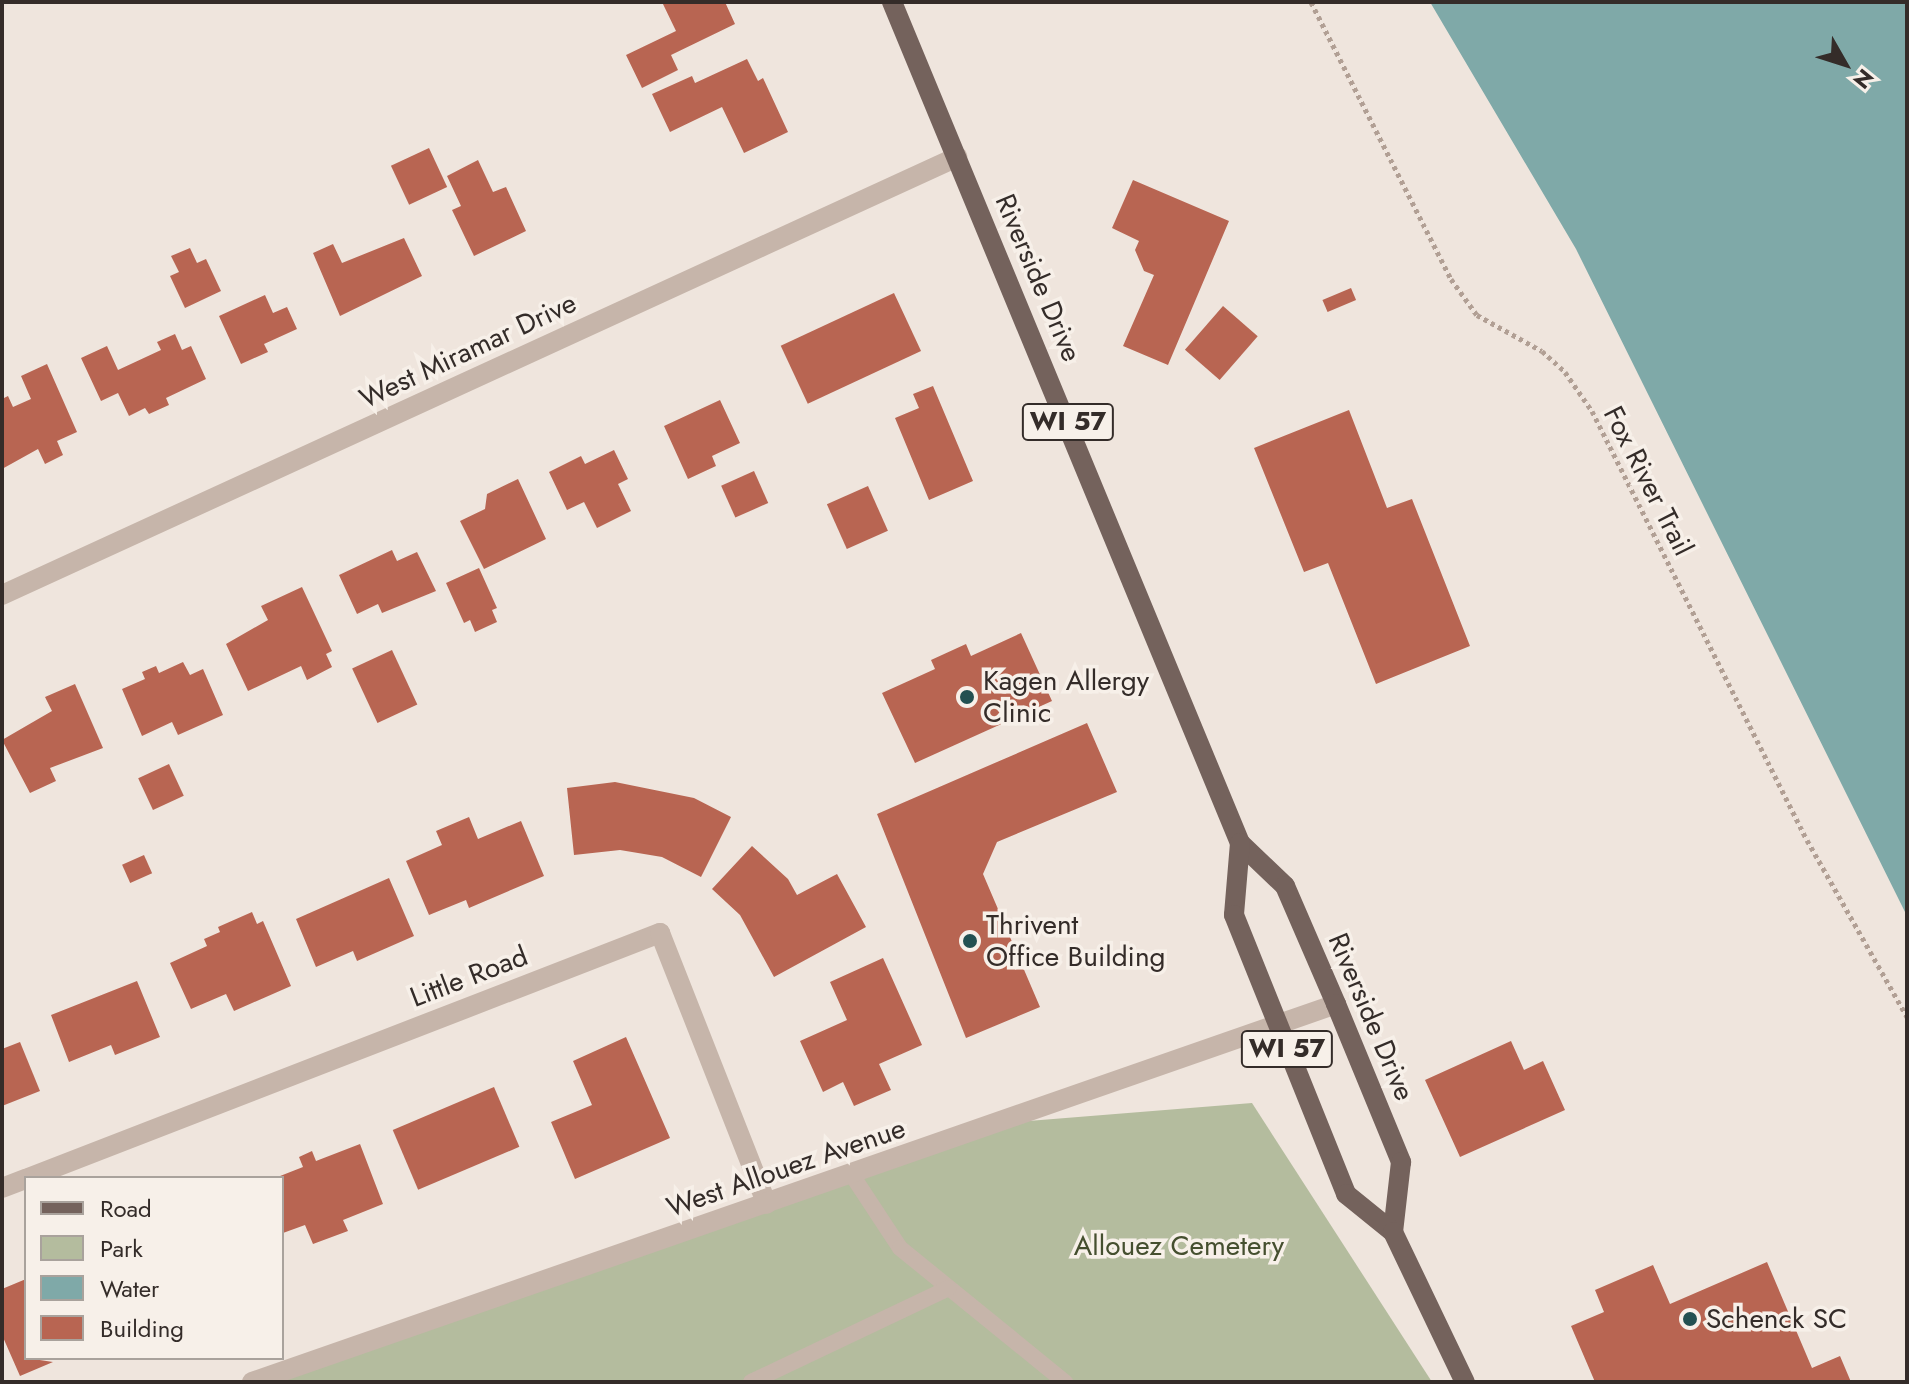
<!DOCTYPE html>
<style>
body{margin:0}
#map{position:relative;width:1909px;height:1384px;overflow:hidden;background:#efe5dd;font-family:Jost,sans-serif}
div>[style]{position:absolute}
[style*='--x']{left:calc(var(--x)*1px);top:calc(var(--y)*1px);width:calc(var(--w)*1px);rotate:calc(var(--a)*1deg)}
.green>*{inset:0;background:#b4bc9e}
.water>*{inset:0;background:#7fa9a8}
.building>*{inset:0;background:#b86552;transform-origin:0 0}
.path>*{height:5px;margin-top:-2.5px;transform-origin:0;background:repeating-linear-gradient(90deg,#b19f94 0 4px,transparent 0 8px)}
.service>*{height:16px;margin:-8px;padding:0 8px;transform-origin:8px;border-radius:8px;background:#c6b5aa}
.minor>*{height:20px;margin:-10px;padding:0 10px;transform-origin:10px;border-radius:10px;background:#c6b5aa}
.tertiary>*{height:20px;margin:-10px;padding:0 10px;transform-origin:10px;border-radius:10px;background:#c6b5aa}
.primary>*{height:20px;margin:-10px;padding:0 10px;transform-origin:10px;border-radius:10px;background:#74625c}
.dots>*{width:22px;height:22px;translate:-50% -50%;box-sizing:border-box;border:4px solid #f7f0e9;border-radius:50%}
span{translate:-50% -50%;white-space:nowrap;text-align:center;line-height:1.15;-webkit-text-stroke:7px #f7f0e9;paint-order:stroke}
.shield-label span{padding:2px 6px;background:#f7f0e9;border:2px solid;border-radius:6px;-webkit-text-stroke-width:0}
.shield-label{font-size:26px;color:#342c29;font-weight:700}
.street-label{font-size:28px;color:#342c29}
.poi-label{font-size:28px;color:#342c29}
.left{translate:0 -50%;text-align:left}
.park-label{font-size:28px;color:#454f2f}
.frame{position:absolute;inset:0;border:4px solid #342c29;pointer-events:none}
.legend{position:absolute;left:24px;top:1176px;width:260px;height:184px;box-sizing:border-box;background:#f7f0e9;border:2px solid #a9a29c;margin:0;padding:10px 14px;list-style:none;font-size:24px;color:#342c29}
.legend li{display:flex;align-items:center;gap:16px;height:40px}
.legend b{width:40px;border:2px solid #a9a29c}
.north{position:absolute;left:1805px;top:24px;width:80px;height:80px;-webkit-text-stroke:6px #f7f0e9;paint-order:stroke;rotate:129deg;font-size:22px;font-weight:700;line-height:32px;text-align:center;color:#342c29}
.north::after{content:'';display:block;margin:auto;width:28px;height:36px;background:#342c29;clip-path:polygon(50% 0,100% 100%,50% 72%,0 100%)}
</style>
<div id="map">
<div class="green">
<div style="clip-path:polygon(1252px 1103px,1432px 1382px,252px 1382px,1003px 1123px)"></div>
</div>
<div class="water">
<div style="clip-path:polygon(1430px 2px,1907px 2px,1907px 916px,1576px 249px)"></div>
</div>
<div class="building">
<div style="clip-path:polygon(662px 2px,725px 2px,735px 24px,671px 55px,678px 70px,642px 88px,626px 55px,676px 31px)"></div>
<div style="clip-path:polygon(747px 59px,758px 81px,763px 78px,788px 132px,744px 153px,722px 107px,670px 132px,652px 94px,692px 76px,695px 83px)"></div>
<div style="left:429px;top:148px;width:43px;height:42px;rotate:65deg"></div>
<div style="clip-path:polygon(478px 160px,493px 192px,506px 187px,526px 231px,474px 256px,452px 210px,461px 206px,447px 176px)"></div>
<div style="clip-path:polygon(1133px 180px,1229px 221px,1168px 365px,1123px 346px,1154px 275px,1144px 271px,1135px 250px,1139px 241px,1112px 228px)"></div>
<div style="clip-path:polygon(404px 238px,422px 276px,340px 316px,313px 253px,333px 244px,342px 263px)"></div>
<div style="clip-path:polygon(190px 248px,197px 263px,206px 259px,221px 291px,185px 308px,170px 276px,179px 272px,171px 256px)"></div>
<div style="left:1351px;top:288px;width:13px;height:31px;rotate:67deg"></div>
<div style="left:894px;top:293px;width:64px;height:125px;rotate:65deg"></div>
<div style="clip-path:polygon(265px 295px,273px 313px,287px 307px,297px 329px,264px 344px,268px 352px,241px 364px,219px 316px)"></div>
<div style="left:1223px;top:306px;width:46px;height:58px;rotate:41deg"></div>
<div style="clip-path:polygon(175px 334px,182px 350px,191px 346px,206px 379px,166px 398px,169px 405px,149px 414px,145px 408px,129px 416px,118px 393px,101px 401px,81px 358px,107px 346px,118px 370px,161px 350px,157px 342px)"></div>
<div style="clip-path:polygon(47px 364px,77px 432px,57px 441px,63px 455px,45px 464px,38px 449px,2px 469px,2px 399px,8px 396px,13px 407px,31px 399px,21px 376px)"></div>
<div style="clip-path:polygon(933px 386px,973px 481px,929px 500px,895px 418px,919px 408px,913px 394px)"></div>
<div style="clip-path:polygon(720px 400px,740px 443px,712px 456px,716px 466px,688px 479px,664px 426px)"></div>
<div style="clip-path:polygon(1349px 410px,1387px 508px,1412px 499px,1470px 646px,1376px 684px,1328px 563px,1304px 572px,1254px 448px)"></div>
<div style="clip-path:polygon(614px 450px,628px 479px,618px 484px,631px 511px,597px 528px,584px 502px,567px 510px,549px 472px,581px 456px,585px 464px)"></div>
<div style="left:754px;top:471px;width:35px;height:36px;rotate:66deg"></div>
<div style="clip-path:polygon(518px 479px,546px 539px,484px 569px,460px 521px,485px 509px,487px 494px)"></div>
<div style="left:868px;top:486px;width:49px;height:45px;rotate:66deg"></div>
<div style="clip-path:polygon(392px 550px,397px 561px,417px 552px,436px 591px,382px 613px,378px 604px,357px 614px,339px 575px)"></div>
<div style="clip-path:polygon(479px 568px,497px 608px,492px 610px,497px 622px,475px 632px,470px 620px,464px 623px,446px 583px)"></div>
<div style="clip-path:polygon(302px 587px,332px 651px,326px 654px,332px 667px,307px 680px,301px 666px,248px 691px,226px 644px,268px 620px,261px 606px)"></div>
<div style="clip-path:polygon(1021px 633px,1052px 701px,915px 763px,882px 693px,935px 669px,931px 660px,966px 644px,971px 656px)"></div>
<div style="left:392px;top:650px;width:60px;height:44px;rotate:65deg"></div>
<div style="clip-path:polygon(183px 662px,190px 675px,203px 669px,223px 715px,178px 735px,172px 722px,142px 736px,122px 689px,145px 679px,142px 672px,156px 666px,159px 673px)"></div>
<div style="clip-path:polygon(75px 684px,103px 748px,50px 768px,56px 781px,30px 793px,2px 740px,52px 711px,45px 697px)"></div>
<div style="clip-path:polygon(1087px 723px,1117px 792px,997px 842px,983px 874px,1040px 1007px,966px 1038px,877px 814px)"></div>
<div style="left:169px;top:764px;width:35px;height:34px;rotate:65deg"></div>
<div style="clip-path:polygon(615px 782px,694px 798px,731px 817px,701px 877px,662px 857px,620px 850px,574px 855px,567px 788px)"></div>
<div style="clip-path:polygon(469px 817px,478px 839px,521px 821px,544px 876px,469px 908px,466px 900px,429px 915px,406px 861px,442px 845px,436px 831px)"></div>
<div style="clip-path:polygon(752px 846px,788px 879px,797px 895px,837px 874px,866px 927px,774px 977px,740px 915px,712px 889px)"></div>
<div style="left:144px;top:855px;width:20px;height:24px;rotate:66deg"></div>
<div style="clip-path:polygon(389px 878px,414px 936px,357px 961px,353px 951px,316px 967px,296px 919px)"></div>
<div style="clip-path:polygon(252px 912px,257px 924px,263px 921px,291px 986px,234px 1011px,226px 994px,191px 1009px,170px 963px,207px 946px,204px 939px,220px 932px,218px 927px)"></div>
<div style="clip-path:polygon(883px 958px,922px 1045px,879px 1064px,891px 1090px,854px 1106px,843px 1082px,823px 1092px,800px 1041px,847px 1020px,830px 982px)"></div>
<div style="clip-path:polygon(137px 981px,160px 1037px,115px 1055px,111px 1045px,69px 1062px,51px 1015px)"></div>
<div style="clip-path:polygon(626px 1037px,670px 1138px,575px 1179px,551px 1122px,592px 1105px,573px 1061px)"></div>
<div style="clip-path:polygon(1511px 1041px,1524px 1070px,1543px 1061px,1565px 1110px,1460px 1157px,1425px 1080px)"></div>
<div style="clip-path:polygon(20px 1042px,40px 1091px,2px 1106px,2px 1049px)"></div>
<div style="left:494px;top:1087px;width:65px;height:110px;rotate:67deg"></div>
<div style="clip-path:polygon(360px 1144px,383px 1204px,343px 1220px,348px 1231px,313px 1244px,305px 1225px,283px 1233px,282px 1178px,275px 1178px,303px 1167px,299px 1157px,312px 1151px,316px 1161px)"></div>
<div style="clip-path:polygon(1767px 1262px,1812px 1368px,1840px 1356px,1851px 1382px,1595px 1382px,1571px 1326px,1604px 1312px,1595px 1290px,1653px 1265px,1670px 1304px)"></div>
<div style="clip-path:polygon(26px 1279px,26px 1358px,53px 1362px,20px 1376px,2px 1335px,2px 1289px)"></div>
</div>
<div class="path">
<div style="--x:1311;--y:2;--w:310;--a:63.2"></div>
<div style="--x:1451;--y:279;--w:44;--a:54.2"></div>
<div style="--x:1477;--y:315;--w:74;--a:29"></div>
<div style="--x:1542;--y:351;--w:31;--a:42"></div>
<div style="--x:1565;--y:372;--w:47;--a:55.3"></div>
<div style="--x:1592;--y:411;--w:480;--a:63.4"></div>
<div style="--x:1807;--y:840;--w:203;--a:60.5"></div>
</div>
<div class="service">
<div style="--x:852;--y:1175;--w:87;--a:56.7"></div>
<div style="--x:900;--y:1248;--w:213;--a:39.1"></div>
<div style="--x:751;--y:1382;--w:219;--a:-25.4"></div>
</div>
<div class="minor">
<div style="--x:2;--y:595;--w:1051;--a:-24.64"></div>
<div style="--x:28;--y:1178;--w:678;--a:-21.19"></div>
<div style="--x:660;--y:933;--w:291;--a:68.5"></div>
<div style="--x:2;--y:1188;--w:26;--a:-21"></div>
</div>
<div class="tertiary">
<div style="--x:252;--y:1382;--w:1148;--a:-19.22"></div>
</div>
<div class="primary">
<div style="--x:892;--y:2;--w:910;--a:67.52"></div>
<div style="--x:1240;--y:843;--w:62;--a:43.7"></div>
<div style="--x:1285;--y:886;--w:129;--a:66.6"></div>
<div style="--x:1336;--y:1004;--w:171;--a:67.6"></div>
<div style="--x:1401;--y:1162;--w:70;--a:96.5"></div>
<div style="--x:1240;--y:843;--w:72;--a:94.8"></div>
<div style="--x:1234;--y:915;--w:301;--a:68.1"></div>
<div style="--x:1346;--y:1194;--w:60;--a:39"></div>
<div style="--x:1393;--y:1232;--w:166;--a:64.4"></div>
</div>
<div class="dots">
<div style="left:967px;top:697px;background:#235051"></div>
<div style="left:970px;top:941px;background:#235051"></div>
<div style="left:1690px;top:1319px;background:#235051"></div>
</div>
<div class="shield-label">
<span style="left:1068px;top:422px">WI 57</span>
<span style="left:1287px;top:1049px">WI 57</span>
</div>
<div class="street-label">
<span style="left:1038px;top:278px;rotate:67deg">Riverside Drive</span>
<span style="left:468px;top:351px;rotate:-25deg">West Miramar Drive</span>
<span style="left:1648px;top:481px;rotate:63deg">Fox River Trail</span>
<span style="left:469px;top:977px;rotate:-21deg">Little Road</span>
<span style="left:1371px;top:1017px;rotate:67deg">Riverside Drive</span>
<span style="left:786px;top:1168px;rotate:-19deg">West Allouez Avenue</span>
</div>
<div class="poi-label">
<span class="left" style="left:983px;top:697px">Kagen Allergy<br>Clinic</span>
<span class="left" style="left:986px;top:941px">Thrivent<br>Office Building</span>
<span class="left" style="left:1706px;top:1319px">Schenck SC</span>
</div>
<div class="park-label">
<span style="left:1179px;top:1246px">Allouez Cemetery</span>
</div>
<div class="frame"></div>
<ul class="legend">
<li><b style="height:10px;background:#74625c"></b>Road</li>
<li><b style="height:22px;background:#b4bc9e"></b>Park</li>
<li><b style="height:22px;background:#7fa9a8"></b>Water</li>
<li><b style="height:22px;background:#b86552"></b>Building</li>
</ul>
<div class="north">N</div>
</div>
